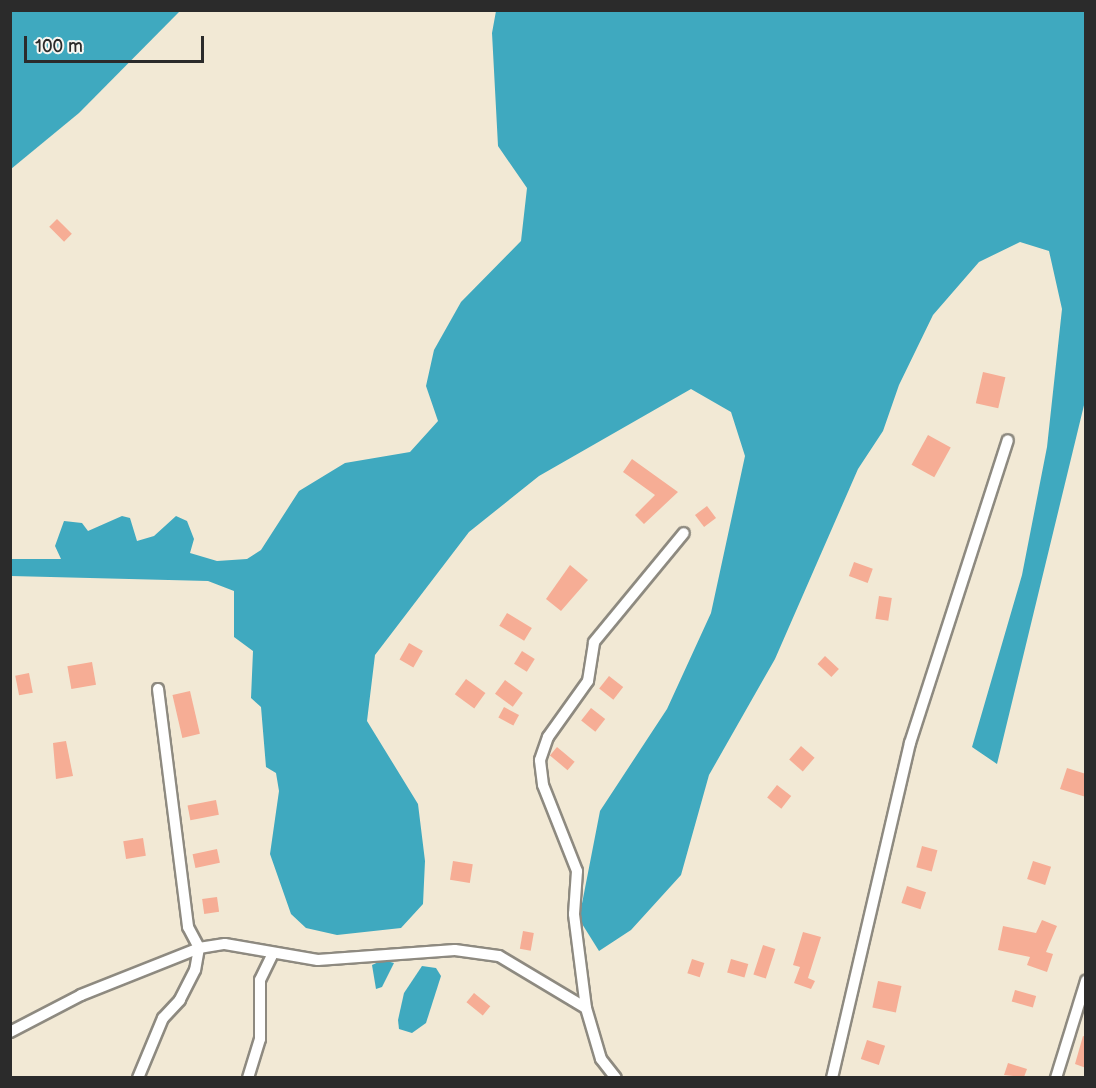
<!DOCTYPE html>
<style>
body{margin:0}
#map{position:relative;width:1096px;height:1088px;overflow:hidden;background:#f2e9d5;font-family:"Balsamiq Sans",sans-serif}
div>[style]{position:absolute}
[style*='--x']{left:calc(var(--x)*1px);top:calc(var(--y)*1px);width:calc(var(--w)*1px);rotate:calc(var(--a)*1deg)}
.water>*{inset:0;background:#3fa9bf}
.building>*{inset:0;background:#f6ad95;transform-origin:0 0}
.roads{filter:drop-shadow(2px 0 #8e8a80) drop-shadow(-2px 0 #8e8a80) drop-shadow(0 2px #8e8a80) drop-shadow(0 -2px #8e8a80)}
.street>*{height:10px;margin:-5px;padding:0 5px;transform-origin:5px;border-radius:5px;background:#fff}
span{translate:-50% -50%;white-space:nowrap;text-align:center;line-height:1.15;-webkit-text-stroke:4.5px #f6f6f2;paint-order:stroke}
.frame{position:absolute;inset:0;border:12px solid #2b2b2b;pointer-events:none}
.scale{position:absolute;left:24px;top:36px;width:180px;height:27px;box-sizing:border-box;border:3px solid #2b2b2b;border-top:0;padding-left:8px;font-size:18px;line-height:21px;white-space:nowrap;color:#2b2b2b;-webkit-text-stroke:4px #f6f6f2;paint-order:stroke}
</style>
<div id="map">
<div class="water">
<div style="clip-path:polygon(11px 10px,180px 10px,180px 11px,79px 113px,11px 169px)"></div>
<div style="clip-path:polygon(496px 11px,1085px 11px,1085px 401px,997px 764px,972px 747px,1022px 575px,1047px 447px,1062px 309px,1049px 251px,1020px 242px,979px 262px,933px 315px,899px 385px,883px 431px,858px 469px,775px 659px,709px 775px,681px 875px,631px 930px,599px 951px,579px 919px,600px 811px,667px 709px,711px 613px,745px 456px,731px 412px,691px 389px,539px 476px,469px 532px,375px 655px,367px 721px,418px 804px,425px 861px,423px 904px,401px 928px,337px 935px,306px 928px,291px 914px,270px 854px,279px 791px,276px 773px,266px 767px,261px 707px,251px 698px,253px 651px,234px 637px,234px 591px,208px 581px,11px 576px,11px 559px,61px 559px,55px 546px,64px 521px,82px 523px,88px 531px,122px 516px,130px 518px,137px 541px,154px 536px,176px 516px,187px 521px,194px 539px,190px 553px,217px 561px,247px 559px,261px 550px,299px 491px,345px 463px,410px 452px,438px 421px,426px 386px,434px 350px,461px 302px,521px 241px,527px 188px,498px 146px,492px 33px)"></div>
<div style="clip-path:polygon(383px 960px,394px 963px,382px 987px,376px 989px,372px 965px)"></div>
<div style="clip-path:polygon(422px 966px,436px 968px,441px 976px,426px 1023px,412px 1033px,399px 1029px,398px 1020px,404px 993px)"></div>
</div>
<div class="building">
<div style="left:57px;top:219px;width:21px;height:11px;rotate:45deg"></div>
<div style="left:983px;top:372px;width:23px;height:32px;rotate:13deg"></div>
<div style="left:928px;top:435px;width:26px;height:34px;rotate:29deg"></div>
<div style="clip-path:polygon(632px 459px,678px 492px,644px 524px,635px 515px,655px 495px,623px 472px)"></div>
<div style="left:707px;top:506px;width:15px;height:15px;rotate:53deg"></div>
<div style="left:854px;top:562px;width:20px;height:15px;rotate:20deg"></div>
<div style="clip-path:polygon(570px 565px,588px 580px,561px 611px,546px 599px)"></div>
<div style="left:879px;top:596px;width:13px;height:23px;rotate:9deg"></div>
<div style="left:507px;top:613px;width:29px;height:15px;rotate:31deg"></div>
<div style="left:409px;top:643px;width:16px;height:19px;rotate:30deg"></div>
<div style="left:522px;top:651px;width:15px;height:15px;rotate:32deg"></div>
<div style="left:825px;top:656px;width:19px;height:11px;rotate:43deg"></div>
<div style="left:92px;top:662px;width:23px;height:25px;rotate:80deg"></div>
<div style="left:29px;top:673px;width:20px;height:14px;rotate:79deg"></div>
<div style="left:609px;top:676px;width:18px;height:16px;rotate:38deg"></div>
<div style="left:466px;top:679px;width:24px;height:19px;rotate:36deg"></div>
<div style="left:505px;top:680px;width:22px;height:17px;rotate:36deg"></div>
<div style="left:190px;top:691px;width:44px;height:18px;rotate:77deg"></div>
<div style="left:504px;top:707px;width:17px;height:12px;rotate:28deg"></div>
<div style="left:591px;top:708px;width:18px;height:16px;rotate:38deg"></div>
<div style="clip-path:polygon(66px 741px,73px 776px,56px 779px,53px 743px)"></div>
<div style="left:801px;top:746px;width:18px;height:18px;rotate:41deg"></div>
<div style="left:557px;top:747px;width:23px;height:11px;rotate:40deg"></div>
<div style="clip-path:polygon(1067px 768px,1086px 774px,1086px 797px,1060px 789px)"></div>
<div style="left:777px;top:785px;width:18px;height:16px;rotate:38deg"></div>
<div style="left:216px;top:800px;width:15px;height:29px;rotate:79deg"></div>
<div style="left:143px;top:838px;width:18px;height:20px;rotate:81deg"></div>
<div style="left:922px;top:846px;width:16px;height:22px;rotate:15deg"></div>
<div style="left:217px;top:849px;width:14px;height:25px;rotate:78deg"></div>
<div style="left:453px;top:861px;width:20px;height:19px;rotate:9deg"></div>
<div style="left:1033px;top:861px;width:19px;height:19px;rotate:18deg"></div>
<div style="left:907px;top:886px;width:20px;height:18px;rotate:18deg"></div>
<div style="left:217px;top:897px;width:15px;height:15px;rotate:82deg"></div>
<div style="clip-path:polygon(1042px 920px,1057px 926px,1046px 952px,1053px 954px,1047px 972px,1027px 965px,1030px 957px,998px 950px,1003px 926px,1036px 933px)"></div>
<div style="left:523px;top:931px;width:11px;height:18px;rotate:10deg"></div>
<div style="clip-path:polygon(803px 932px,821px 937px,808px 978px,815px 981px,811px 989px,794px 983px,800px 967px,793px 965px)"></div>
<div style="left:763px;top:945px;width:13px;height:31px;rotate:18deg"></div>
<div style="left:692px;top:959px;width:13px;height:15px;rotate:18deg"></div>
<div style="left:731px;top:959px;width:18px;height:14px;rotate:16deg"></div>
<div style="left:878px;top:981px;width:24px;height:27px;rotate:12deg"></div>
<div style="left:1015px;top:990px;width:22px;height:12px;rotate:16deg"></div>
<div style="left:474px;top:993px;width:21px;height:12px;rotate:39deg"></div>
<div style="clip-path:polygon(1083px 1036px,1086px 1037px,1086px 1068px,1075px 1064px)"></div>
<div style="left:867px;top:1040px;width:19px;height:20px;rotate:18deg"></div>
<div style="clip-path:polygon(1008px 1063px,1027px 1069px,1024px 1077px,1004px 1075px)"></div>
</div>
<div class="roads">
<div class="street">
<div style="--x:158;--y:689;--w:240;--a:82.8"></div>
<div style="--x:188;--y:927;--w:24;--a:62"></div>
<div style="--x:199;--y:948;--w:26;--a:-9"></div>
<div style="--x:225;--y:944;--w:94;--a:9.8"></div>
<div style="--x:318;--y:960;--w:137;--a:-4.2"></div>
<div style="--x:455;--y:950;--w:44;--a:7.8"></div>
<div style="--x:499;--y:956;--w:101;--a:30.9"></div>
<div style="--x:586;--y:1008;--w:53;--a:73.6"></div>
<div style="--x:601;--y:1059;--w:24;--a:52"></div>
<div style="--x:586;--y:1008;--w:95;--a:-97.3"></div>
<div style="--x:574;--y:914;--w:43;--a:-86"></div>
<div style="--x:577;--y:871;--w:92;--a:-111.6"></div>
<div style="--x:543;--y:785;--w:25;--a:-97"></div>
<div style="--x:540;--y:760;--w:24;--a:-71"></div>
<div style="--x:548;--y:737;--w:69;--a:-54.5"></div>
<div style="--x:588;--y:681;--w:39;--a:-81"></div>
<div style="--x:594;--y:642;--w:141;--a:-50.5"></div>
<div style="--x:10;--y:1032;--w:80;--a:-27.5"></div>
<div style="--x:81;--y:995;--w:127;--a:-21.7"></div>
<div style="--x:199;--y:948;--w:22;--a:100"></div>
<div style="--x:195;--y:970;--w:34;--a:117"></div>
<div style="--x:180;--y:1000;--w:25;--a:133"></div>
<div style="--x:163;--y:1018;--w:65;--a:112.6"></div>
<div style="--x:248;--y:1078;--w:41;--a:-72.9"></div>
<div style="--x:260;--y:1039;--w:59;--a:-90"></div>
<div style="--x:260;--y:980;--w:30;--a:-64"></div>
<div style="--x:832;--y:1078;--w:344;--a:-76.9"></div>
<div style="--x:910;--y:743;--w:318;--a:-72.1"></div>
<div style="--x:1056;--y:1078;--w:102;--a:-72.8"></div>
</div>
</div>
<div class="frame"></div>
<div class="scale">100 m</div>
</div>
